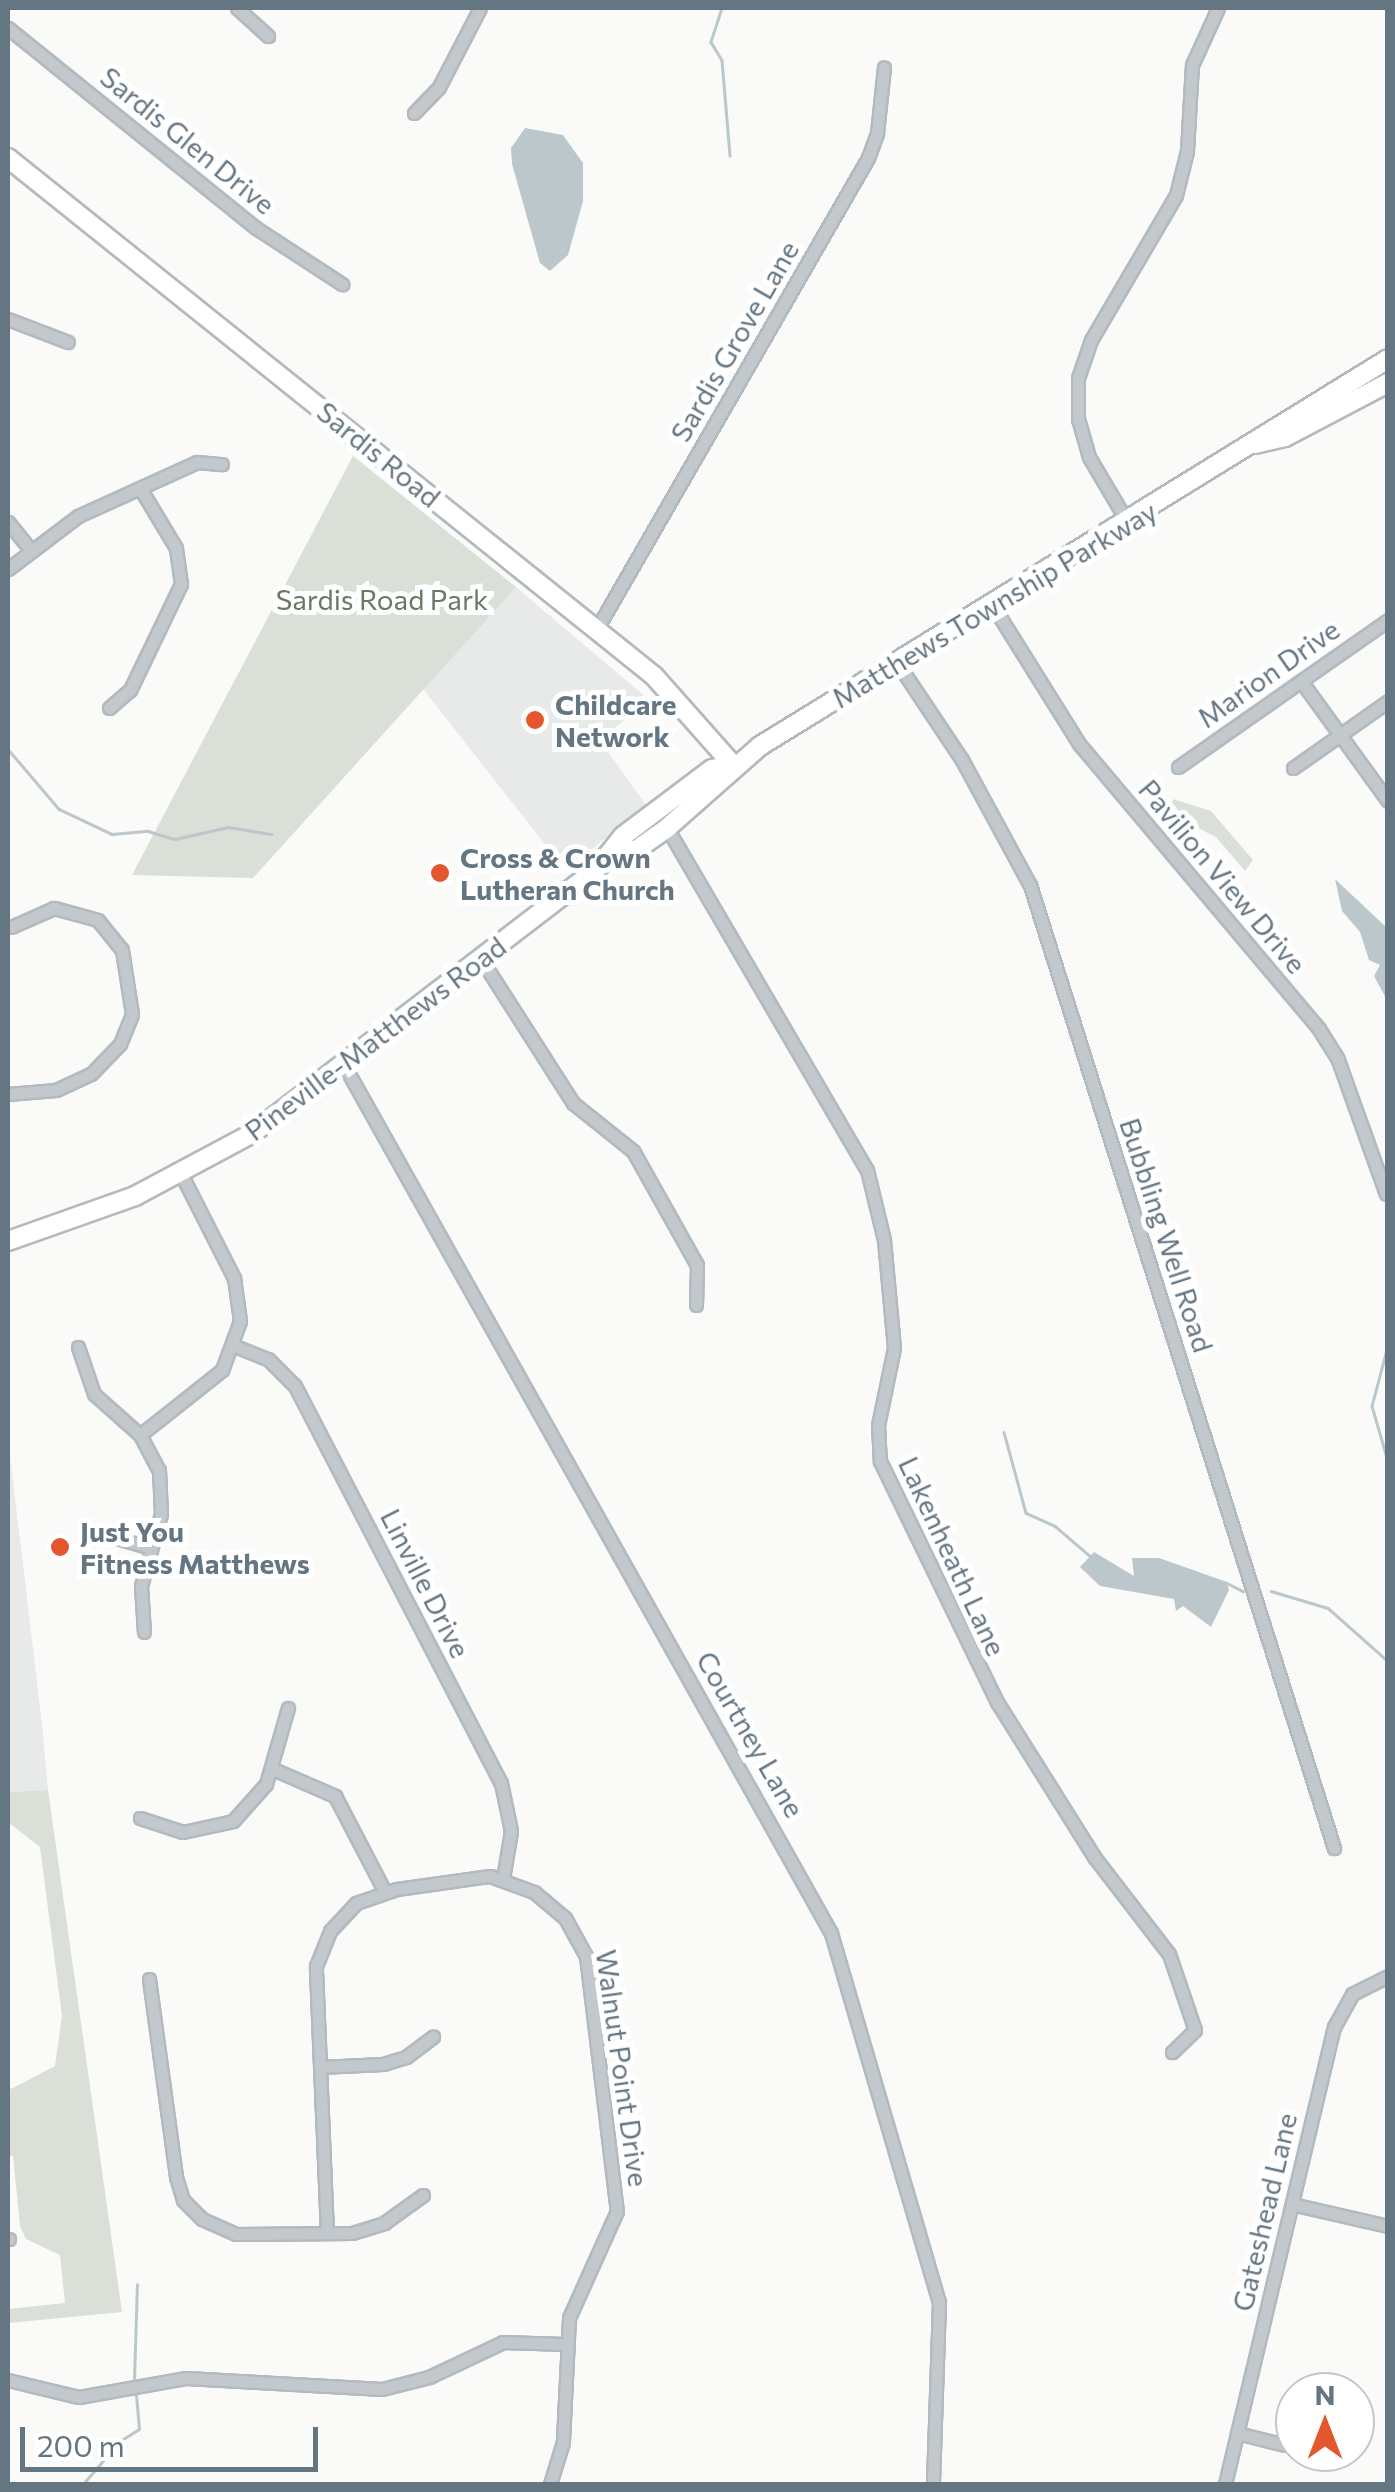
<!DOCTYPE html>
<style>
body{margin:0}
#map{position:relative;width:1395px;height:2492px;overflow:hidden;background:#fafaf8;font-family:Commissioner,sans-serif}
div>[style]{position:absolute}
[style*='--x']{left:calc(var(--x)*1px);top:calc(var(--y)*1px);width:calc(var(--w)*1px);rotate:calc(var(--a)*1deg)}
.built>*{inset:0;background:#e8e9e9}
.green>*{inset:0;background:#dadfd7}
.water>*{inset:0;background:#bbc7cb}
.stream>*{height:2.5px;margin:-1.25px;padding:0 1.25px;transform-origin:1.25px;border-radius:1.25px;background:#bbc7cb}
.roads{filter:drop-shadow(2px 0 #b3babf) drop-shadow(-2px 0 #b3babf) drop-shadow(0 2px #b3babf) drop-shadow(0 -2px #b3babf)}
.street>*{height:11px;margin:-5.5px;padding:0 5.5px;transform-origin:5.5px;border-radius:5.5px;background:#c3c8cc}
.secondary>*{height:18px;margin:-9px;padding:0 9px;transform-origin:9px;border-radius:9px;background:#fff}
.primary>*{height:18px;margin:-9px;padding:0 9px;transform-origin:9px;border-radius:9px;background:#fff}
.dots>*{width:28px;height:28px;translate:-50% -50%;box-sizing:border-box;border:5px solid #fff;border-radius:50%}
span{translate:-50% -50%;white-space:nowrap;text-align:center;line-height:1.15;-webkit-text-stroke:10px #fff;paint-order:stroke}
.street-label{font-size:28px;color:#657683}
.park-label{font-size:28px;color:#687a64}
.poi-label{font-size:28px;color:#657683;font-weight:700}
.left{translate:0 -50%;text-align:left}
.frame{position:absolute;inset:0;border:10px solid #657683;pointer-events:none}
.north{position:absolute;left:1275px;top:2372px;width:100px;height:100px;box-sizing:border-box;background:#fff;border:2px solid #c1c8cd;border-radius:50%;rotate:0deg;font-size:28px;font-weight:700;line-height:40px;text-align:center;color:#657683}
.north::after{content:'';display:block;margin:auto;width:35px;height:45px;background:#e4572e;clip-path:polygon(50% 0,100% 100%,50% 72%,0 100%)}
.scale{position:absolute;left:20px;top:2427px;width:298px;height:45px;box-sizing:border-box;border:5px solid #657683;border-top:0;padding-left:12px;font-size:30px;line-height:35px;white-space:nowrap;color:#657683;-webkit-text-stroke:8px #fff;paint-order:stroke}
</style>
<div id="map">
<div class="built">
<div style="clip-path:polygon(516px 587px,648px 699px,600px 741px,647px 806px,565px 870px,423px 689px)"></div>
<div style="clip-path:polygon(8px 1439px,42px 1724px,48px 1790px,8px 1792px)"></div>
</div>
<div class="green">
<div style="clip-path:polygon(353px 456px,516px 587px,253px 878px,132px 875px)"></div>
<div style="clip-path:polygon(1173px 799px,1211px 811px,1253px 860px,1245px 871px,1216px 837px,1171px 814px)"></div>
<div style="clip-path:polygon(48px 1790px,122px 2312px,8px 2323px,8px 2309px,65px 2303px,60px 2255px,26px 2239px,20px 2226px,13px 2156px,8px 2156px,8px 2083px,11px 2089px,55px 2066px,62px 2016px,40px 1847px,8px 1822px,8px 1792px)"></div>
</div>
<div class="water">
<div style="clip-path:polygon(525px 128px,563px 135px,583px 163px,583px 201px,568px 255px,550px 271px,540px 263px,512px 164px,511px 148px)"></div>
<div style="clip-path:polygon(1335px 879px,1387px 928px,1387px 1000px,1374px 976px,1380px 965px,1369px 960px,1360px 932px,1342px 911px)"></div>
<div style="clip-path:polygon(1094px 1552px,1134px 1576px,1132px 1558px,1159px 1558px,1227px 1582px,1229px 1590px,1211px 1627px,1183px 1606px,1176px 1611px,1174px 1599px,1100px 1586px,1080px 1567px)"></div>
</div>
<div class="stream">
<div style="--x:722;--y:8;--w:36;--a:108"></div>
<div style="--x:711;--y:42;--w:21;--a:59"></div>
<div style="--x:722;--y:60;--w:96;--a:85.2"></div>
<div style="--x:8;--y:749;--w:79;--a:49.6"></div>
<div style="--x:59;--y:809;--w:59;--a:25.3"></div>
<div style="--x:112;--y:834;--w:36;--a:-5"></div>
<div style="--x:148;--y:831;--w:28;--a:17"></div>
<div style="--x:175;--y:839;--w:54;--a:-12.8"></div>
<div style="--x:228;--y:827;--w:44;--a:9.2"></div>
<div style="--x:1388;--y:1346;--w:62;--a:104.9"></div>
<div style="--x:1372;--y:1406;--w:57;--a:73.8"></div>
<div style="--x:1004;--y:1432;--w:84;--a:74.8"></div>
<div style="--x:1026;--y:1513;--w:32;--a:24"></div>
<div style="--x:1055;--y:1526;--w:46;--a:40.6"></div>
<div style="--x:1227;--y:1583;--w:18;--a:27"></div>
<div style="--x:1271;--y:1591;--w:59;--a:16.6"></div>
<div style="--x:1328;--y:1608;--w:80;--a:41.5"></div>
<div style="--x:134;--y:2379;--w:94;--a:-88.2"></div>
<div style="--x:83;--y:2484;--w:57;--a:-49.3"></div>
<div style="--x:120;--y:2441;--w:22;--a:-32"></div>
<div style="--x:139;--y:2429;--w:34;--a:-95"></div>
</div>
<div class="roads">
<div class="street">
<div style="--x:237;--y:8;--w:42;--a:42.1"></div>
<div style="--x:8;--y:28;--w:319;--a:38.9"></div>
<div style="--x:256;--y:228;--w:103;--a:33.1"></div>
<div style="--x:414;--y:113;--w:36;--a:-46"></div>
<div style="--x:439;--y:87;--w:89;--a:-62.6"></div>
<div style="--x:8;--y:319;--w:64;--a:21"></div>
<div style="--x:8;--y:522;--w:35;--a:51"></div>
<div style="--x:1128;--y:523;--w:77;--a:-120.6"></div>
<div style="--x:1089;--y:457;--w:40;--a:-106"></div>
<div style="--x:1078;--y:419;--w:41;--a:-90"></div>
<div style="--x:1078;--y:378;--w:40;--a:-71.1"></div>
<div style="--x:1091;--y:340;--w:168;--a:-59.6"></div>
<div style="--x:1176;--y:195;--w:45;--a:-76"></div>
<div style="--x:1187;--y:151;--w:86;--a:-86.7"></div>
<div style="--x:1192;--y:65;--w:63;--a:-65.5"></div>
<div style="--x:8;--y:569;--w:88;--a:-37.1"></div>
<div style="--x:78;--y:516;--w:131;--a:-24.4"></div>
<div style="--x:197;--y:462;--w:25;--a:5"></div>
<div style="--x:993;--y:606;--w:164;--a:58"></div>
<div style="--x:1080;--y:745;--w:371;--a:49.9"></div>
<div style="--x:1319;--y:1029;--w:36;--a:58"></div>
<div style="--x:1338;--y:1060;--w:142;--a:70.3"></div>
<div style="--x:596;--y:630;--w:545;--a:-60.05"></div>
<div style="--x:868;--y:158;--w:27;--a:-70"></div>
<div style="--x:877;--y:133;--w:66;--a:-83.9"></div>
<div style="--x:898;--y:664;--w:115;--a:56.3"></div>
<div style="--x:962;--y:760;--w:142;--a:61.5"></div>
<div style="--x:1030;--y:885;--w:1010;--a:72.48"></div>
<div style="--x:1301;--y:681;--w:148;--a:54.1"></div>
<div style="--x:109;--y:708;--w:28;--a:-41"></div>
<div style="--x:130;--y:690;--w:118;--a:-64.3"></div>
<div style="--x:181;--y:584;--w:36;--a:-98"></div>
<div style="--x:176;--y:548;--w:70;--a:-121"></div>
<div style="--x:1178;--y:767;--w:256;--a:-35"></div>
<div style="--x:1293;--y:768;--w:116;--a:-35.2"></div>
<div style="--x:667;--y:828;--w:396;--a:59.7"></div>
<div style="--x:867;--y:1170;--w:72;--a:76.3"></div>
<div style="--x:884;--y:1240;--w:108;--a:84.7"></div>
<div style="--x:894;--y:1348;--w:79;--a:101.7"></div>
<div style="--x:878;--y:1425;--w:36;--a:87"></div>
<div style="--x:880;--y:1461;--w:268;--a:64.1"></div>
<div style="--x:997;--y:1702;--w:184;--a:57.9"></div>
<div style="--x:1095;--y:1858;--w:121;--a:52.4"></div>
<div style="--x:1169;--y:1954;--w:80;--a:71.1"></div>
<div style="--x:1195;--y:2030;--w:32;--a:136"></div>
<div style="--x:481;--y:959;--w:171;--a:57.4"></div>
<div style="--x:573;--y:1103;--w:77;--a:38.7"></div>
<div style="--x:633;--y:1151;--w:131;--a:60.7"></div>
<div style="--x:697;--y:1265;--w:40;--a:91.4"></div>
<div style="--x:345;--y:1067;--w:993;--a:60.7"></div>
<div style="--x:831;--y:1933;--w:384;--a:73.7"></div>
<div style="--x:939;--y:2302;--w:182;--a:91.9"></div>
<div style="--x:8;--y:1094;--w:48;--a:-4.8"></div>
<div style="--x:56;--y:1090;--w:38;--a:-25"></div>
<div style="--x:91;--y:1074;--w:42;--a:-46"></div>
<div style="--x:120;--y:1044;--w:32;--a:-68"></div>
<div style="--x:132;--y:1014;--w:65;--a:-98.9"></div>
<div style="--x:122;--y:950;--w:38;--a:-129"></div>
<div style="--x:98;--y:920;--w:46;--a:-164.7"></div>
<div style="--x:54;--y:908;--w:47;--a:156.2"></div>
<div style="--x:235;--y:1346;--w:35;--a:22"></div>
<div style="--x:268;--y:1359;--w:38;--a:45"></div>
<div style="--x:295;--y:1386;--w:447;--a:62.6"></div>
<div style="--x:501;--y:1783;--w:49;--a:78.2"></div>
<div style="--x:511;--y:1831;--w:49;--a:99.5"></div>
<div style="--x:78;--y:1347;--w:50;--a:71.2"></div>
<div style="--x:94;--y:1394;--w:62;--a:41.7"></div>
<div style="--x:140;--y:1435;--w:40;--a:62"></div>
<div style="--x:159;--y:1470;--w:44;--a:87.4"></div>
<div style="--x:161;--y:1514;--w:75;--a:105.5"></div>
<div style="--x:141;--y:1586;--w:46;--a:86.3"></div>
<div style="--x:140;--y:1435;--w:105;--a:-38.4"></div>
<div style="--x:222;--y:1370;--w:52;--a:-69.8"></div>
<div style="--x:240;--y:1321;--w:43;--a:-97.9"></div>
<div style="--x:234;--y:1278;--w:117;--a:-117"></div>
<div style="--x:103;--y:1534;--w:50;--a:16.3"></div>
<div style="--x:273;--y:1769;--w:68;--a:23.5"></div>
<div style="--x:335;--y:1796;--w:108;--a:62.5"></div>
<div style="--x:140;--y:1818;--w:45;--a:18"></div>
<div style="--x:183;--y:1832;--w:51;--a:-12.4"></div>
<div style="--x:233;--y:1821;--w:50;--a:-48.3"></div>
<div style="--x:266;--y:1784;--w:79;--a:-73.9"></div>
<div style="--x:149;--y:1979;--w:200;--a:82.2"></div>
<div style="--x:176;--y:2177;--w:24;--a:73"></div>
<div style="--x:183;--y:2200;--w:27;--a:45"></div>
<div style="--x:202;--y:2219;--w:37;--a:24"></div>
<div style="--x:236;--y:2234;--w:116;--a:-0.5"></div>
<div style="--x:352;--y:2233;--w:34;--a:-17"></div>
<div style="--x:384;--y:2223;--w:48;--a:-35.7"></div>
<div style="--x:320;--y:2067;--w:63;--a:-2.7"></div>
<div style="--x:383;--y:2064;--w:24;--a:-17"></div>
<div style="--x:406;--y:2057;--w:34;--a:-37"></div>
<div style="--x:1292;--y:2204;--w:98;--a:12.9"></div>
<div style="--x:327;--y:2233;--w:267;--a:-92.4"></div>
<div style="--x:316;--y:1966;--w:38;--a:-68"></div>
<div style="--x:330;--y:1931;--w:38;--a:-47"></div>
<div style="--x:356;--y:1903;--w:43;--a:-18.9"></div>
<div style="--x:397;--y:1889;--w:94;--a:-8"></div>
<div style="--x:490;--y:1876;--w:47;--a:20"></div>
<div style="--x:534;--y:1892;--w:40;--a:40"></div>
<div style="--x:565;--y:1918;--w:43;--a:61.1"></div>
<div style="--x:586;--y:1956;--w:257;--a:83.1"></div>
<div style="--x:617;--y:2211;--w:117;--a:114.2"></div>
<div style="--x:569;--y:2318;--w:124;--a:92.8"></div>
<div style="--x:563;--y:2442;--w:44;--a:107.2"></div>
<div style="--x:8;--y:2239;--w:1;--a:0"></div>
<div style="--x:8;--y:2380;--w:73;--a:13.5"></div>
<div style="--x:79;--y:2397;--w:109;--a:-10.1"></div>
<div style="--x:186;--y:2378;--w:196;--a:3.2"></div>
<div style="--x:382;--y:2389;--w:49;--a:-14.3"></div>
<div style="--x:429;--y:2377;--w:82;--a:-25.3"></div>
<div style="--x:503;--y:2342;--w:62;--a:1.8"></div>
<div style="--x:1237;--y:2433;--w:49;--a:14"></div>
<div style="--x:1225;--y:2484;--w:470;--a:-76.6"></div>
<div style="--x:1334;--y:2027;--w:38;--a:-61"></div>
<div style="--x:1352;--y:1994;--w:40;--a:-26.6"></div>
</div>
<div class="secondary">
<div style="--x:8;--y:158;--w:828;--a:38.72"></div>
<div style="--x:654;--y:676;--w:120;--a:48.4"></div>
</div>
<div class="primary">
<div style="--x:1255;--y:444;--w:31;--a:-13"></div>
<div style="--x:1285;--y:437;--w:116;--a:-27.7"></div>
<div style="--x:615;--y:851;--w:21;--a:-3"></div>
<div style="--x:636;--y:850;--w:38;--a:-35"></div>
<div style="--x:667;--y:828;--w:124;--a:-41.4"></div>
<div style="--x:760;--y:746;--w:738;--a:-31.64"></div>
<div style="--x:8;--y:1241;--w:135;--a:-19.5"></div>
<div style="--x:135;--y:1196;--w:134;--a:-28.1"></div>
<div style="--x:253;--y:1133;--w:431;--a:-37.5"></div>
<div style="--x:595;--y:871;--w:45;--a:-51.3"></div>
<div style="--x:623;--y:836;--w:111;--a:-37"></div>
<div style="--x:712;--y:769;--w:22;--a:-8"></div>
</div>
</div>
<div class="dots">
<div style="left:535px;top:720px;background:#e4572e"></div>
<div style="left:440px;top:873px;background:#e4572e"></div>
<div style="left:60px;top:1547px;background:#e4572e"></div>
</div>
<div class="street-label">
<span style="left:188px;top:140px;rotate:39deg">Sardis Glen Drive</span>
<span style="left:734px;top:341px;rotate:-60deg">Sardis Grove Lane</span>
<span style="left:379px;top:454px;rotate:39deg">Sardis Road</span>
<span style="left:994px;top:604px;rotate:-31deg">Matthews Township Parkway</span>
<span style="left:1268px;top:673px;rotate:-35deg">Marion Drive</span>
<span style="left:1223px;top:876px;rotate:50deg">Pavilion View Drive</span>
<span style="left:375px;top:1038px;rotate:-37deg">Pineville-Matthews Road</span>
<span style="left:1167px;top:1235px;rotate:72deg">Bubbling Well Road</span>
<span style="left:953px;top:1556px;rotate:65deg">Lakenheath Lane</span>
<span style="left:426px;top:1583px;rotate:63deg">Linville Drive</span>
<span style="left:751px;top:1734px;rotate:60deg">Courtney Lane</span>
<span style="left:623px;top:2068px;rotate:82deg">Walnut Point Drive</span>
<span style="left:1264px;top:2212px;rotate:-77deg">Gateshead Lane</span>
</div>
<div class="park-label">
<span style="left:382px;top:599px">Sardis Road Park</span>
</div>
<div class="poi-label">
<span class="left" style="left:555px;top:720px">Childcare<br>Network</span>
<span class="left" style="left:460px;top:873px">Cross &amp; Crown<br>Lutheran Church</span>
<span class="left" style="left:80px;top:1547px">Just You<br>Fitness Matthews</span>
</div>
<div class="frame"></div>
<div class="north">N</div>
<div class="scale">200 m</div>
</div>
